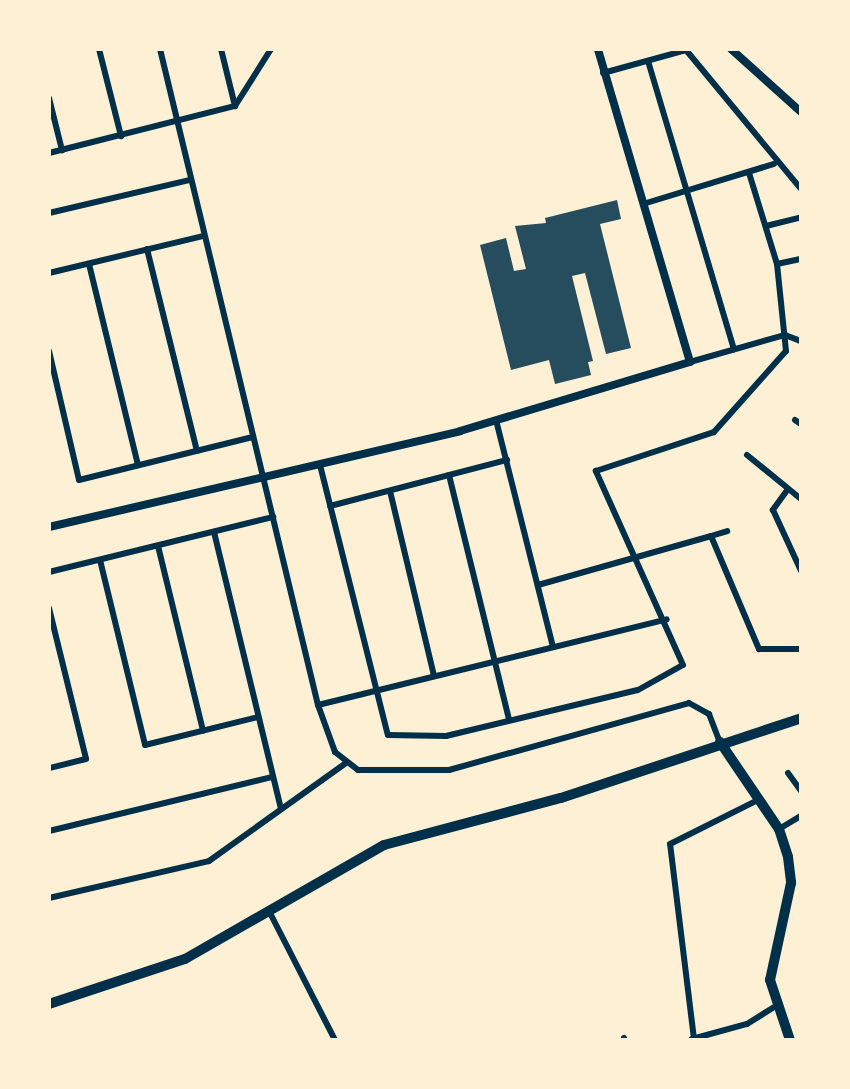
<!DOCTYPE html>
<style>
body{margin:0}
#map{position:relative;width:850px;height:1089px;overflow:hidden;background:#fdf0d5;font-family:Quicksand,sans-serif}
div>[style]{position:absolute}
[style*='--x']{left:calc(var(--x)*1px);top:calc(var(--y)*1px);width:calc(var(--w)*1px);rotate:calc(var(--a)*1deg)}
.building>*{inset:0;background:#264d5e}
.minor>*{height:6px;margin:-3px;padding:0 3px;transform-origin:3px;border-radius:3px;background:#003049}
.tertiary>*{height:8px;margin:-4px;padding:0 4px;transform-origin:4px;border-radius:4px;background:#003049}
.primary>*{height:10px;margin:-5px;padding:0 5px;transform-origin:5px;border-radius:5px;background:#003049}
.trunk>*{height:10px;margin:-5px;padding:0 5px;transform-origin:5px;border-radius:5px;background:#003049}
span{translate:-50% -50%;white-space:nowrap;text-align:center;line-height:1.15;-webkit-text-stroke:5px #fdf0d5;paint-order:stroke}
.frame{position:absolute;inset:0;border:51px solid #fdf0d5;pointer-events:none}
</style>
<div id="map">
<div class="building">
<div style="clip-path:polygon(617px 200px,621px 219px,600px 224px,631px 348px,606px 354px,585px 273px,572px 276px,593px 361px,588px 362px,591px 375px,555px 384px,549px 360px,511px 370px,480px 245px,506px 238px,514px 271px,526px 269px,515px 226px,546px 223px,545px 218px)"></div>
</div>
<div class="minor">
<div style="--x:99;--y:49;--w:90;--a:75.8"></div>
<div style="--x:160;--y:49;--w:675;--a:76.46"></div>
<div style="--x:318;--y:705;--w:50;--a:70.1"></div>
<div style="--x:335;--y:752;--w:29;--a:38"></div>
<div style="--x:358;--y:770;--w:91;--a:0"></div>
<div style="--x:449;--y:770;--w:249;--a:-15.6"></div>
<div style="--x:689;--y:703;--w:23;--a:29"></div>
<div style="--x:709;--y:714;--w:30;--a:69"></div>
<div style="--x:221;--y:49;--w:59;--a:76.2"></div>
<div style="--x:648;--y:61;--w:301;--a:73.4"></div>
<div style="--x:603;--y:73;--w:86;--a:-15.5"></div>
<div style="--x:686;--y:50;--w:180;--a:50.4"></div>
<div style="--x:49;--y:98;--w:54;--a:76"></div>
<div style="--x:49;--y:153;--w:192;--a:-14.2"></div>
<div style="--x:235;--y:106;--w:67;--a:-57.7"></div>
<div style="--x:643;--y:204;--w:137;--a:-17"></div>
<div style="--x:49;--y:213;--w:145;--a:-13.2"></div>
<div style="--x:766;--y:226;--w:36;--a:-14"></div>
<div style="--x:147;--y:249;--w:208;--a:76.1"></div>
<div style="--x:89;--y:264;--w:207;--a:76.3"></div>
<div style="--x:777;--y:264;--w:25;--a:-12"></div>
<div style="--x:49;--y:273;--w:158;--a:-13.5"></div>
<div style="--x:49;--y:351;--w:132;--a:76.9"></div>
<div style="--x:79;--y:480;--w:179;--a:-13.9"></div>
<div style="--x:690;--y:362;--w:99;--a:-15.9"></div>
<div style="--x:785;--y:335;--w:17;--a:21"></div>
<div style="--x:496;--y:420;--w:234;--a:75.9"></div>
<div style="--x:795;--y:420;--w:7;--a:34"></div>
<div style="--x:747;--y:455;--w:70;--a:39.2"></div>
<div style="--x:320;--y:465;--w:278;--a:75.9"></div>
<div style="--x:388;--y:735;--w:58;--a:1"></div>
<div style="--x:446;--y:736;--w:197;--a:-13.5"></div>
<div style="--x:638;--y:690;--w:51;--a:-29.1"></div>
<div style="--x:683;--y:665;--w:213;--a:-114.2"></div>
<div style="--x:596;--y:471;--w:124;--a:-18.3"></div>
<div style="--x:714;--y:432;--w:108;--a:-48.4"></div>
<div style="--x:786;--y:351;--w:87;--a:-95.9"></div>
<div style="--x:777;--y:264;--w:95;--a:-107.1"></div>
<div style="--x:449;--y:475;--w:252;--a:76.2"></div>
<div style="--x:788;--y:489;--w:26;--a:126"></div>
<div style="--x:773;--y:510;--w:67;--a:65.3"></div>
<div style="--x:390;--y:491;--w:190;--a:76.6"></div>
<div style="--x:330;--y:506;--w:183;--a:-14.6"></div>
<div style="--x:214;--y:532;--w:284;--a:76.4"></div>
<div style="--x:711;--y:536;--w:17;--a:-17"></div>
<div style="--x:158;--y:546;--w:190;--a:76.3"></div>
<div style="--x:100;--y:560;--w:190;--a:76.3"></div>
<div style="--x:145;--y:745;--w:116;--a:-13.9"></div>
<div style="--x:49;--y:572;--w:231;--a:-13.8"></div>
<div style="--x:538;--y:585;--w:180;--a:-15.8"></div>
<div style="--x:711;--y:536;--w:123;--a:67"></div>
<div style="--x:759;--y:649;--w:42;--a:0"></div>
<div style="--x:49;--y:608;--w:155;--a:76.2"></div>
<div style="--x:86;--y:759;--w:38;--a:166"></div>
<div style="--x:318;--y:705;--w:359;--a:-13.8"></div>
<div style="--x:788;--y:773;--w:22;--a:54"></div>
<div style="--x:779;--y:829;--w:26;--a:-31"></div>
<div style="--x:49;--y:831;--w:230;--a:-13.6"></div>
<div style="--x:49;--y:898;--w:164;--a:-13"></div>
<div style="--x:209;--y:861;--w:168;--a:-35.6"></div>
<div style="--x:269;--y:911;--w:145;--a:62.9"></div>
<div style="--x:624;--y:1038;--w:2;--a:63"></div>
<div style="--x:692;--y:1039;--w:57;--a:-15.3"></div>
<div style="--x:747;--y:1024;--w:32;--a:-32"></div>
<div style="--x:694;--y:1039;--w:196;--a:-97"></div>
<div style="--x:670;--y:844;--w:98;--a:-26.6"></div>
</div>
<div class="tertiary">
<div style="--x:731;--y:49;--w:94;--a:42"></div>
<div style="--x:49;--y:527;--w:422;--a:-13.1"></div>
<div style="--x:460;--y:431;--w:240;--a:-16.7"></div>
<div style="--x:690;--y:362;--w:326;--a:-106.4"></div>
</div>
<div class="primary">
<div style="--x:720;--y:742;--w:105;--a:55.9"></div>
<div style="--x:779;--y:829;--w:29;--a:72"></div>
<div style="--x:788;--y:857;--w:26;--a:83"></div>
<div style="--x:791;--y:883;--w:99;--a:102.2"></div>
<div style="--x:770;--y:980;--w:63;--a:71.6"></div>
</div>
<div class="trunk">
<div style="--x:49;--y:1004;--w:143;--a:-18.3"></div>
<div style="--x:185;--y:959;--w:229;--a:-29.8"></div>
<div style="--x:384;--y:845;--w:183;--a:-14.9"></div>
<div style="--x:561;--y:798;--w:253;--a:-18.4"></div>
</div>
<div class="frame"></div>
</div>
